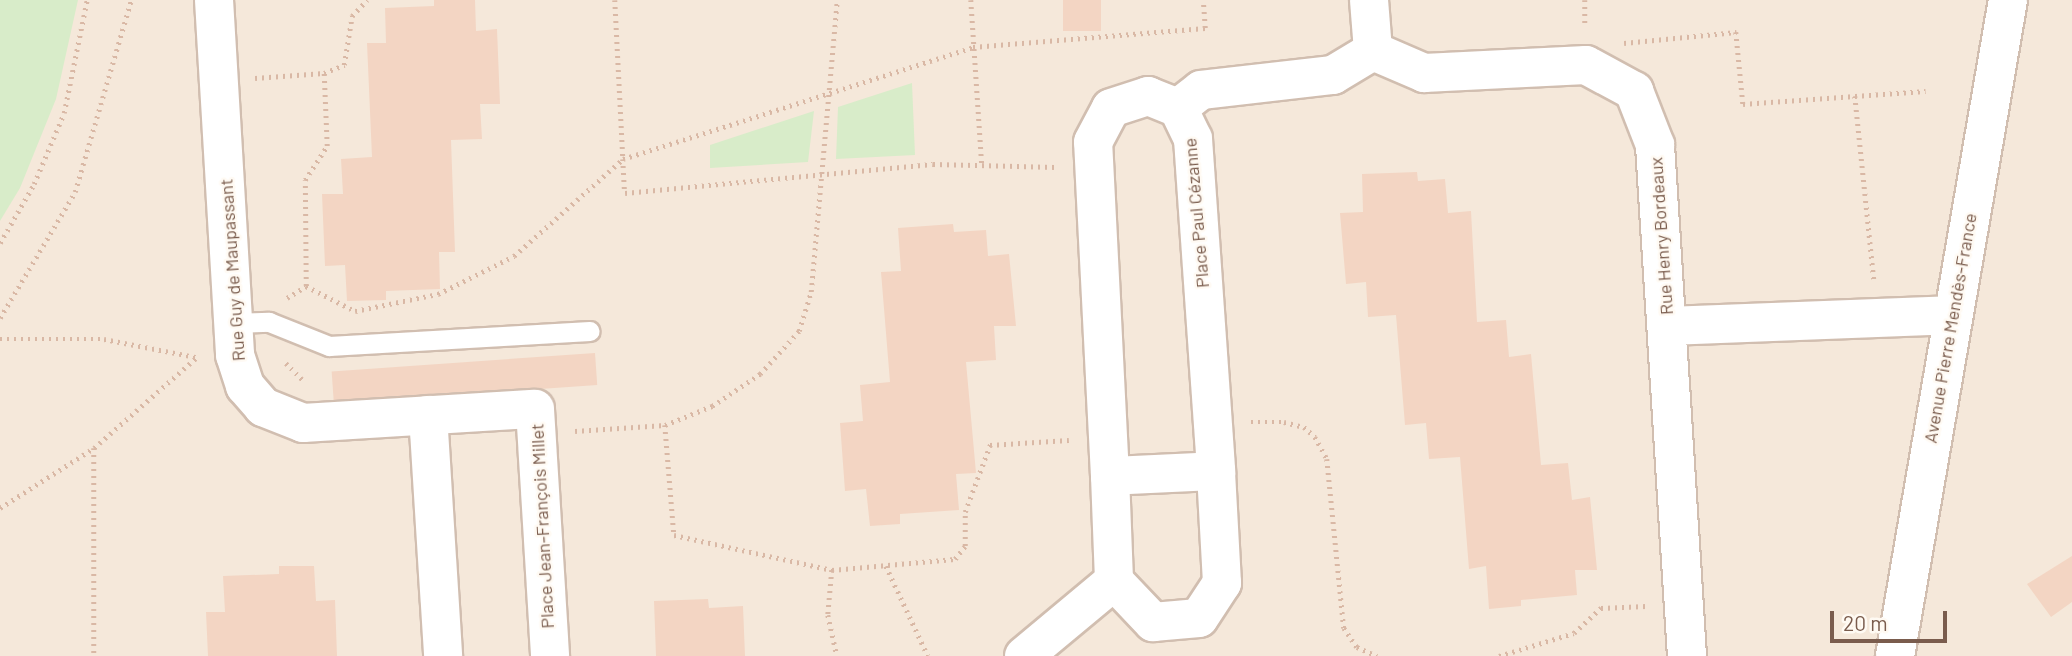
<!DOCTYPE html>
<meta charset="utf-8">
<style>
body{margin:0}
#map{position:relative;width:2072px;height:656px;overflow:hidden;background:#fdf6ec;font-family:Barlow,sans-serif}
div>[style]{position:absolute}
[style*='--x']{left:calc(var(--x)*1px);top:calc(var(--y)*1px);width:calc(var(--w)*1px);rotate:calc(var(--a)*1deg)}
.residential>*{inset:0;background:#f5e8da;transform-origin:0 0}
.green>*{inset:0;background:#d8ecc9}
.building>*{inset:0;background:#f3d5c3;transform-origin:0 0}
.path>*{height:4.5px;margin-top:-2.25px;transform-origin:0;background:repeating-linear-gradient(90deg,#d9b8a5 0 2px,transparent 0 7px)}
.roads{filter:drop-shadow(2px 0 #d1beb0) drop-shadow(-2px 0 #d1beb0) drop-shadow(0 2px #d1beb0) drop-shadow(0 -2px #d1beb0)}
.lane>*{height:19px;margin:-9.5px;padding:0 9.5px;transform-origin:9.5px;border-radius:9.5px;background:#fff}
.street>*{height:38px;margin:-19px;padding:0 19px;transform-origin:19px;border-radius:19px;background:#fff}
span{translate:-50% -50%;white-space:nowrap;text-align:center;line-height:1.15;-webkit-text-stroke:5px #fffaf3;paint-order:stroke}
.street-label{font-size:18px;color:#7a5c4d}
.scale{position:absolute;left:1830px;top:611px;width:117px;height:32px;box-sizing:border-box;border:4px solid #7a5c4d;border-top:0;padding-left:9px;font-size:21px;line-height:24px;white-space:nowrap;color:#7a5c4d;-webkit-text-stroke:5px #fffaf3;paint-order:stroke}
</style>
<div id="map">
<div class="residential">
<div style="left:0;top:0;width:2072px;height:656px"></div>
</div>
<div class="green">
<div style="clip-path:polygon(0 0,78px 0,56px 99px,20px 188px,0 221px)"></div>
<div style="clip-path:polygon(912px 83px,915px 155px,836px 159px,838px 107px)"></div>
<div style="clip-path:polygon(814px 111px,808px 162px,710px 168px,710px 145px)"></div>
</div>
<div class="building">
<div style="clip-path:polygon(434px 0,475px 0,476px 31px,497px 29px,500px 104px,480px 104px,482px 139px,451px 140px,455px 252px,439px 252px,440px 289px,386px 291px,386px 300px,347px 301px,345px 265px,325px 266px,322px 194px,343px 194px,341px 159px,372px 157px,367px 43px,386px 43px,385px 8px,434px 6px)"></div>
<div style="left:1063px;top:0;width:38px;height:31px"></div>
<div style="clip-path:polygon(1417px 172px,1418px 181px,1445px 179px,1448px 213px,1471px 211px,1477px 322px,1506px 320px,1509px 357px,1531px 354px,1541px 465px,1568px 463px,1572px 500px,1590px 497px,1597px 570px,1575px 570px,1577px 595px,1521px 600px,1521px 606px,1489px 609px,1486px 566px,1469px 569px,1460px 457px,1429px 459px,1426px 423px,1405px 425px,1396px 315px,1368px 317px,1366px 282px,1346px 284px,1340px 213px,1363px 212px,1362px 174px)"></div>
<div style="clip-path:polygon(953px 224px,954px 232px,986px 230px,988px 256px,1009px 254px,1016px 326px,994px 326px,996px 360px,966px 362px,976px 473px,956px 474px,959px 510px,900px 514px,900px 524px,870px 526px,866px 489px,845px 491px,840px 423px,863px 421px,860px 385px,890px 382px,881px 272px,901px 271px,898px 228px)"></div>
<div style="left:595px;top:353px;width:32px;height:264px;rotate:86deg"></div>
<div style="clip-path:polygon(2072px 556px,2072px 602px,2051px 617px,2027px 584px)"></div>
<div style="clip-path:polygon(279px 566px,314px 566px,316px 601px,335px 600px,337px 656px,208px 656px,206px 612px,225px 612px,223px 576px,279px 574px)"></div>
<div style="clip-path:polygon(708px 599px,709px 608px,743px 606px,745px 656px,656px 656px,654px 601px)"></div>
</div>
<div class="path">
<div style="--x:615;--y:0;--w:159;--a:87.1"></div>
<div style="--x:623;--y:159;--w:367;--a:-17.7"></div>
<div style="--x:973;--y:47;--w:233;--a:-4.7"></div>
<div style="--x:1205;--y:28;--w:28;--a:-94"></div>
<div style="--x:971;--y:0;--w:166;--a:86.2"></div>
<div style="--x:1585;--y:0;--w:27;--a:90"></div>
<div style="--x:1624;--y:43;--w:113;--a:-5.6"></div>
<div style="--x:1736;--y:32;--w:72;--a:84.4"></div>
<div style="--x:1743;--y:104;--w:183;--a:-4.1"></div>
<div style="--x:255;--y:78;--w:69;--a:-4.1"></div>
<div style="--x:1855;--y:96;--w:184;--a:84.1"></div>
<div style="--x:0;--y:243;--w:68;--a:-60"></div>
<div style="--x:34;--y:184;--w:77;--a:-67.1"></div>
<div style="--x:64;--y:113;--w:115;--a:-78.5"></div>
<div style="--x:306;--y:286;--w:106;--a:-90.5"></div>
<div style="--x:305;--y:180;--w:40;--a:-57.1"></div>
<div style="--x:327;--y:146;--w:73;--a:-92.4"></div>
<div style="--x:324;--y:73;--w:22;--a:-22"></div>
<div style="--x:344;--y:65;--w:50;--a:-80.7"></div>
<div style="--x:352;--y:16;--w:22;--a:-47"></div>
<div style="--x:287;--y:298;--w:22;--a:-32"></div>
<div style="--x:306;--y:286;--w:55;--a:27"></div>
<div style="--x:355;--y:311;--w:85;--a:-11.6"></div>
<div style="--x:438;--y:294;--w:85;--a:-26.6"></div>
<div style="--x:514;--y:256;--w:146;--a:-41.7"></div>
<div style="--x:623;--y:159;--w:34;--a:87"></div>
<div style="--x:625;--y:193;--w:309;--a:-5.4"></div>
<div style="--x:933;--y:164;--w:122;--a:1.4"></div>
<div style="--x:0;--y:318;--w:147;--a:-59.2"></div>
<div style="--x:75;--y:192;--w:200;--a:-73.7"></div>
<div style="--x:0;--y:339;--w:104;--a:0"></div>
<div style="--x:104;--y:339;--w:94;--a:11.1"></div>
<div style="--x:286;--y:363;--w:23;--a:45"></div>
<div style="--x:1251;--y:422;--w:33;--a:0"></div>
<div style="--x:1284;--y:422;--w:21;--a:14"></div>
<div style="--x:1304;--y:427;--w:15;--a:42"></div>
<div style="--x:1315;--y:437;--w:25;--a:61"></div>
<div style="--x:1327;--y:459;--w:170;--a:84.3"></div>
<div style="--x:1344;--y:628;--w:23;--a:56"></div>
<div style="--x:1357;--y:647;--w:22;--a:24"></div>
<div style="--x:665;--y:425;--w:51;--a:-22"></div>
<div style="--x:712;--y:406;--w:58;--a:-33.7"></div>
<div style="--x:760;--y:374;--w:58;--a:-47.8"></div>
<div style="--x:799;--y:331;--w:41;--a:-72.9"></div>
<div style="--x:811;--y:292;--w:293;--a:-84.9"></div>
<div style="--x:575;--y:431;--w:90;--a:-3.8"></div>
<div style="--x:665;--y:425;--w:110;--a:85.3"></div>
<div style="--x:674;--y:535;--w:162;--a:12.5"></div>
<div style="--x:832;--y:570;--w:123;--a:-5.1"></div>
<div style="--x:955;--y:559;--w:16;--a:-52"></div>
<div style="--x:965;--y:546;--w:34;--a:-90"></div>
<div style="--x:965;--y:512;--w:72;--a:-69.5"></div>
<div style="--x:990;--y:445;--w:79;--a:-3.6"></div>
<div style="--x:94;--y:448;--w:208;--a:90"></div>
<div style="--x:0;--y:508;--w:112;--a:-32.6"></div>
<div style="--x:94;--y:448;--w:136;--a:-41.4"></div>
<div style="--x:886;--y:566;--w:99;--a:65"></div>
<div style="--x:832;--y:570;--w:45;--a:95.1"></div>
<div style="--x:828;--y:615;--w:42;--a:77.6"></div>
<div style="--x:1499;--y:656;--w:78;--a:-17"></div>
<div style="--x:1574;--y:633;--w:37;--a:-43"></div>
<div style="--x:1601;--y:608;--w:45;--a:-2.5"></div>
</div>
<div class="roads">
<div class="lane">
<div style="--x:233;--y:323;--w:36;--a:-2"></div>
<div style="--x:269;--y:322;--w:65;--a:21.8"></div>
<div style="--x:329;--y:346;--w:261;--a:-3.3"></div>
</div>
<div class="street">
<div style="--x:214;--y:0;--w:356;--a:86.6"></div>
<div style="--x:235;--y:355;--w:33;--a:72"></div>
<div style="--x:245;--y:386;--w:28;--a:49"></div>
<div style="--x:263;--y:407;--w:43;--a:21.8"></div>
<div style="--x:303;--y:423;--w:232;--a:-3.5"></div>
<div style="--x:535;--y:409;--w:247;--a:86.5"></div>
<div style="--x:1369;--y:0;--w:51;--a:85.5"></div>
<div style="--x:1148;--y:96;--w:32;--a:22"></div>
<div style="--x:1178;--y:108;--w:34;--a:64"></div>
<div style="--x:1193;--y:139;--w:333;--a:86"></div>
<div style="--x:1216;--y:471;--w:106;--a:177.3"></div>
<div style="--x:1110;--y:476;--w:334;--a:-92.9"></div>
<div style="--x:1093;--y:142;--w:38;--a:-62"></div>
<div style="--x:1111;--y:108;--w:39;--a:-18"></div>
<div style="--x:1178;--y:108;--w:29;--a:-38"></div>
<div style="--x:1201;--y:90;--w:133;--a:-6.5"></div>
<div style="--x:1333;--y:75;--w:47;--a:-31"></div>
<div style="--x:1373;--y:51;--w:56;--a:23.3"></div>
<div style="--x:1424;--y:73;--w:162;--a:-2.8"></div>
<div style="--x:1586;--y:65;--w:55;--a:28.4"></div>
<div style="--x:1634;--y:91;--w:58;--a:68.7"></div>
<div style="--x:1655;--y:145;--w:512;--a:86.42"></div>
<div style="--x:1667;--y:326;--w:283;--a:-2.2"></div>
<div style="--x:428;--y:415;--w:241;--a:86.4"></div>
<div style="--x:1110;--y:476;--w:105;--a:87.8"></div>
<div style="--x:1114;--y:581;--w:57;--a:46.4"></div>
<div style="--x:1153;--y:622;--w:46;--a:-5"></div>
<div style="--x:1199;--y:618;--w:42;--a:-56.7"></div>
<div style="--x:1222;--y:583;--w:112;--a:-93.1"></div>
<div style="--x:1024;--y:656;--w:117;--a:-39.8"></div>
<div style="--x:1895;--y:656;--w:666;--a:-80.23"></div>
</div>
</div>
<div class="street-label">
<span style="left:1196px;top:213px;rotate:-95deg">Place Paul Cézanne</span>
<span style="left:1661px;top:236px;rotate:-94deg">Rue Henry Bordeaux</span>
<span style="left:232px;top:270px;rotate:-94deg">Rue Guy de Maupassant</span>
<span style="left:1950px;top:328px;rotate:-80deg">Avenue Pierre Mendès-France</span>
<span style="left:542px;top:526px;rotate:-93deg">Place Jean-François Millet</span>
</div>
<div class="scale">20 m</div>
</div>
